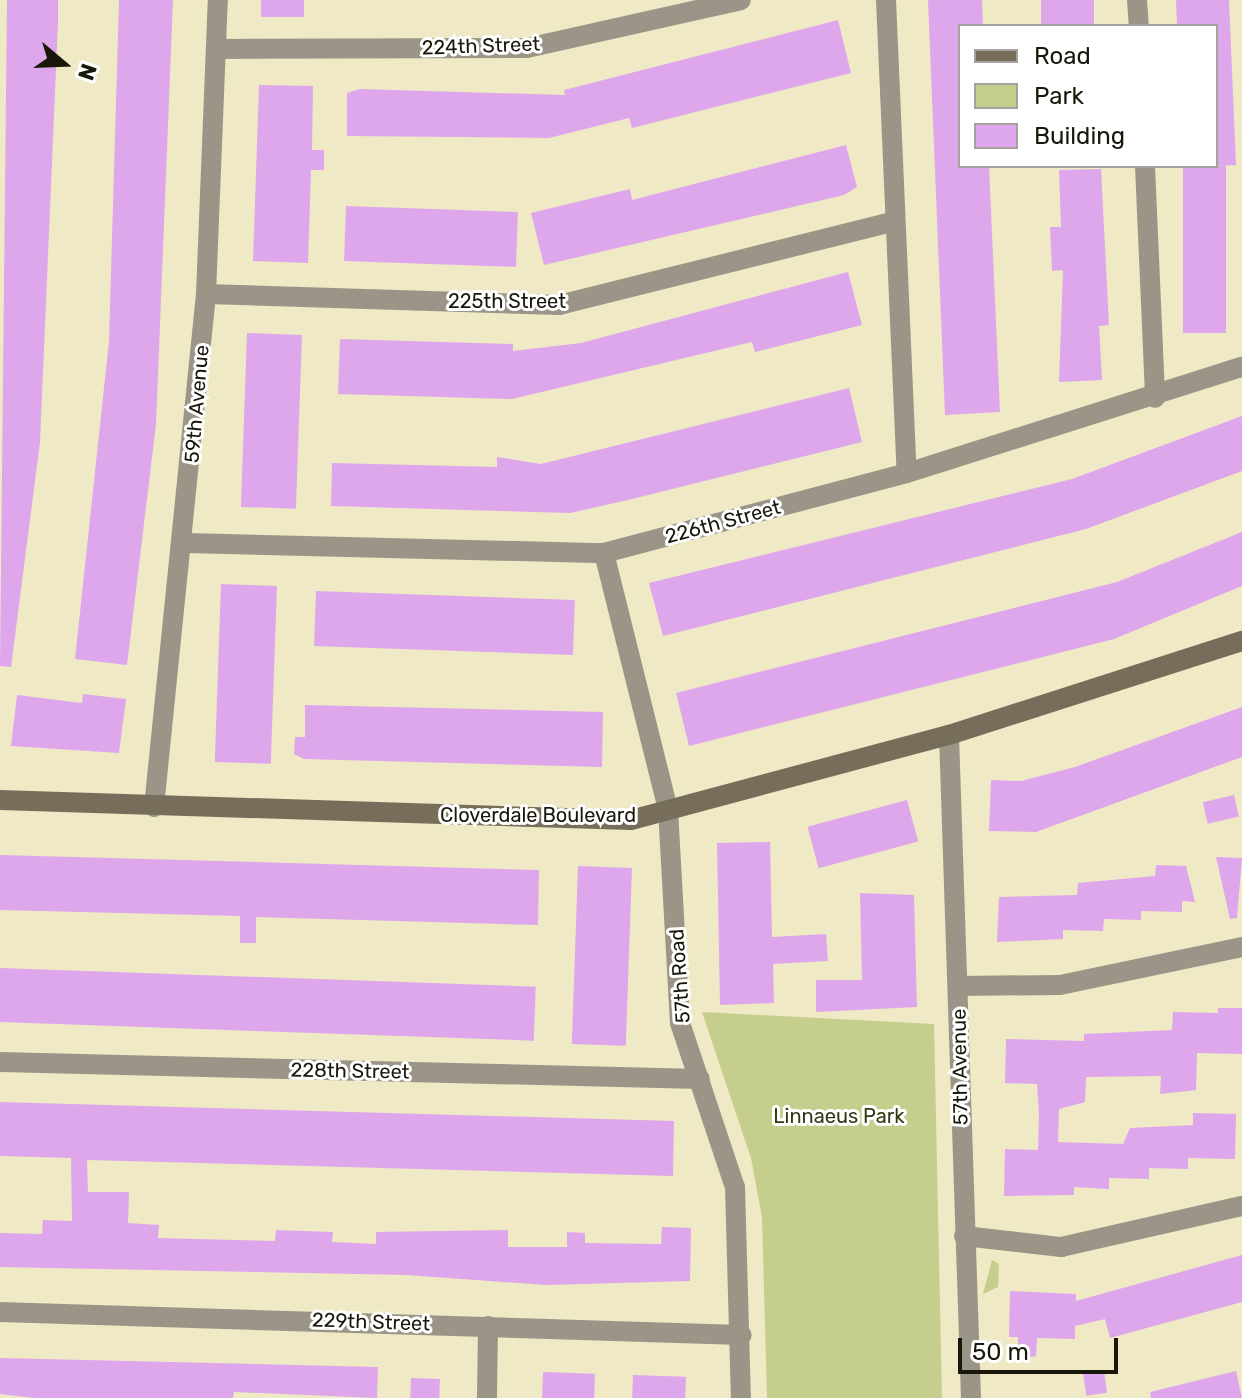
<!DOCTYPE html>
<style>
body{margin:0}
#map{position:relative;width:1242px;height:1398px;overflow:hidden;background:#efe9c6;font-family:Rubik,sans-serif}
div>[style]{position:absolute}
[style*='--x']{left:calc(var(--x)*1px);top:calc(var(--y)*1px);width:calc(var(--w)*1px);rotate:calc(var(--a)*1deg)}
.green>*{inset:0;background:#c6ce8d}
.building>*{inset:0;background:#dea7eb;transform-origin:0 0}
.street>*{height:20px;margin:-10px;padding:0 10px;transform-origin:10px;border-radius:10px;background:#9b9588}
.secondary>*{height:20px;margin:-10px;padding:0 10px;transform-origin:10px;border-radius:10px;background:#766e5a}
span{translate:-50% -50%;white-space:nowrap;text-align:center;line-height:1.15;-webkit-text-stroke:6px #fff;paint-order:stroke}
.street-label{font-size:20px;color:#19170a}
.park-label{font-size:20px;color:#353813}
.legend{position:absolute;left:958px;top:24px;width:260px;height:144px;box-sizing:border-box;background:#fff;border:2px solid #a3a29d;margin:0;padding:10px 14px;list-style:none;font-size:24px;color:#19170a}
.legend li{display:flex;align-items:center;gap:16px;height:40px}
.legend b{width:40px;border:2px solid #a3a29d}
.north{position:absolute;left:24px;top:24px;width:80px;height:80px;-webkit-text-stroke:6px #fff;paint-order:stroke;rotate:109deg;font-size:22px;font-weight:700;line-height:32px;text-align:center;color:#19170a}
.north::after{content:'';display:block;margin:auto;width:28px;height:36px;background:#19170a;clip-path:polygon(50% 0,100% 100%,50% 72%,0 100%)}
.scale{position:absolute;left:958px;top:1338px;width:160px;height:36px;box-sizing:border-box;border:4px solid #19170a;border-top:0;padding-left:10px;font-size:24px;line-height:28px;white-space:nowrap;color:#19170a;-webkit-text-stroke:6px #fff;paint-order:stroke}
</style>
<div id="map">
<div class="green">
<div style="clip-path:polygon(702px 1012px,934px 1024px,942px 1398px,767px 1398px,762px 1217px,751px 1158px)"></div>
<div style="clip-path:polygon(992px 1260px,999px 1264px,998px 1287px,983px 1294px)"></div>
</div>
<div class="building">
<div style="clip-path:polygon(7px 0,58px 0,58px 22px,40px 442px,11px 667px,0 666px)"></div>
<div style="clip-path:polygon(119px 0,173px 0,156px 424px,127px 665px,75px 659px,109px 341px)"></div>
<div style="left:261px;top:0;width:43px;height:17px"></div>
<div style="clip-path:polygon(928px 0,982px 0,983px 26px,960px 26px,960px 166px,989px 166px,1000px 412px,945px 415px)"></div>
<div style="left:1041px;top:0;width:53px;height:26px"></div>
<div style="clip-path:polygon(1176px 0,1229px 0,1236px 165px,1216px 166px,1216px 26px,1177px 26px)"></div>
<div style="clip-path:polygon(838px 20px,851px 73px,632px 128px,629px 118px,549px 138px,347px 136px,347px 93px,360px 89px,565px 95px,564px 90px)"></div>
<div style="clip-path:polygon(259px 85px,313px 86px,312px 150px,324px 150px,324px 170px,311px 170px,308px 263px,253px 261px)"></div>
<div style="clip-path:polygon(846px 145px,857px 187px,844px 195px,544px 265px,531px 213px,630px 189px,632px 200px)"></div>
<div style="left:1183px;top:166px;width:43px;height:167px"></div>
<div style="clip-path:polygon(1101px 169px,1109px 325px,1099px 326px,1102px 380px,1059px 382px,1063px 270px,1052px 271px,1050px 227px,1061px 227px,1059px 170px)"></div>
<div style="left:346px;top:206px;width:172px;height:55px;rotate:2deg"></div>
<div style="clip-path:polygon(848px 272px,862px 325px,755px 352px,752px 342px,512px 399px,338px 394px,340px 339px,513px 344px,513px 351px,581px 343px)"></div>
<div style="left:247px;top:333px;width:55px;height:174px;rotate:2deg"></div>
<div style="clip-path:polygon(849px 388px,862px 442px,628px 500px,570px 513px,331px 506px,332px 463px,497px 467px,497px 457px,541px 464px)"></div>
<div style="clip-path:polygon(1242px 416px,1242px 471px,1086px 529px,663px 636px,649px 583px,1072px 479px)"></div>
<div style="clip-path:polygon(1242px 532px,1242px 586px,1114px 639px,689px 746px,676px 693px,1117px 582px)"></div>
<div style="left:221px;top:584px;width:56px;height:178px;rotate:2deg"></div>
<div style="left:316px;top:591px;width:259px;height:55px;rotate:2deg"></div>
<div style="clip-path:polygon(83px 694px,126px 699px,119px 753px,11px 746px,17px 695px,82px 703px)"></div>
<div style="clip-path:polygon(305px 705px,603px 712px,602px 767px,304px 759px,294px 754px,295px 737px,305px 737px)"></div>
<div style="clip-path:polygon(1242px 707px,1242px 757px,1036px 832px,989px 831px,991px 780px,1021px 781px,1075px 767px)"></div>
<div style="left:1234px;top:795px;width:22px;height:32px;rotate:77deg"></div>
<div style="left:907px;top:800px;width:43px;height:103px;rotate:75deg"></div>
<div style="clip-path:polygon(770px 842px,772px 937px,826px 934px,828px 961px,773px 964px,774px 1003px,720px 1005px,717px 843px)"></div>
<div style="clip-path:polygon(0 855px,539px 870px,538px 925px,256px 917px,256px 943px,240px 943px,240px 916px,0 910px)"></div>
<div style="clip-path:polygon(1216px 857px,1242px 858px,1237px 918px,1230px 919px)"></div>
<div style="clip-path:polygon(1156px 865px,1186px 866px,1195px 902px,1182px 901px,1182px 912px,1141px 911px,1141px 920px,1104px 919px,1103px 931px,1063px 930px,1063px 939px,997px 942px,999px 897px,1077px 895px,1078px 883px,1155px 876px)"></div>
<div style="left:578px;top:866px;width:54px;height:178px;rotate:2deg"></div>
<div style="clip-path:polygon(860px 893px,914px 895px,917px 1007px,816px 1012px,816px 980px,862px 980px)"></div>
<div style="left:0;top:968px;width:536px;height:54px;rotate:2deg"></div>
<div style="clip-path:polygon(1218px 1008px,1242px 1008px,1242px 1054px,1197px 1053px,1196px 1090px,1160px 1094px,1161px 1076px,1086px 1077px,1085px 1102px,1059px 1109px,1058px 1142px,1123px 1144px,1130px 1128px,1193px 1125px,1193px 1113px,1236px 1114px,1235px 1159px,1188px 1158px,1188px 1169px,1149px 1168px,1149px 1179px,1109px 1178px,1109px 1189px,1074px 1187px,1074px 1195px,1004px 1196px,1005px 1149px,1038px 1150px,1039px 1115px,1037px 1084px,1005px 1083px,1006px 1039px,1084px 1041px,1084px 1034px,1172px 1030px,1173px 1012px,1218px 1013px)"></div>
<div style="clip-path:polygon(0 1102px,674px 1121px,673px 1176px,87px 1160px,88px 1192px,129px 1192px,128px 1223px,159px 1225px,158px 1238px,275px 1241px,276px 1230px,333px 1232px,332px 1242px,376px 1244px,376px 1232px,508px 1230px,508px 1247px,567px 1247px,567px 1232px,585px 1233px,585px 1243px,661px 1244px,662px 1227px,691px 1228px,690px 1281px,547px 1285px,406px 1275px,0 1267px,0 1233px,42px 1234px,43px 1220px,72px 1221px,71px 1158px,0 1156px)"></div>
<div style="clip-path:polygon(1242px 1255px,1242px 1302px,1110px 1338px,1105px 1319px,1075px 1326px,1075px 1339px,1037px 1338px,1036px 1356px,1018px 1360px,1018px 1337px,1009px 1337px,1010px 1291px,1076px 1294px,1076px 1301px)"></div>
<div style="clip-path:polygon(0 1358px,378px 1367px,377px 1398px,234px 1392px,233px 1398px,35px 1398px,0 1394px)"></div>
<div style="left:1104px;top:1371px;width:22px;height:21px;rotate:82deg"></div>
<div style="clip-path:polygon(1236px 1371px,1242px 1398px,1151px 1398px,1150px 1392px)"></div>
<div style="left:543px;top:1372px;width:52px;height:26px;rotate:2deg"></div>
<div style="left:633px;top:1375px;width:53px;height:23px;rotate:2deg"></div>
<div style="left:411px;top:1378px;width:29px;height:20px;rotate:2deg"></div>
</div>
<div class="street">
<div style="--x:886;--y:0;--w:473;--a:87.5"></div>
<div style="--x:1137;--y:0;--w:26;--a:86"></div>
<div style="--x:217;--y:49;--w:310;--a:-0.2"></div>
<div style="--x:527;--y:48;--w:219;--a:-12.6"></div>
<div style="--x:1145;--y:166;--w:232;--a:87.5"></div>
<div style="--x:206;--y:294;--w:353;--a:1.8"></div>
<div style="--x:559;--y:305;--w:346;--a:-14"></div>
<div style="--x:186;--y:543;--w:418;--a:1.4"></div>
<div style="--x:604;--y:553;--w:313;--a:-14.8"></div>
<div style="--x:907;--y:473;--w:351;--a:-17.6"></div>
<div style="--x:604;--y:553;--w:264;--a:76"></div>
<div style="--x:668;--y:809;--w:214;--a:86.8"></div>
<div style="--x:680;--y:1023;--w:173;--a:71.5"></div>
<div style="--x:735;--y:1187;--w:211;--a:88.4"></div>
<div style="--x:949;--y:735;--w:663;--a:88.1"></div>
<div style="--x:154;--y:807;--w:516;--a:-84.21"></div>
<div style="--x:206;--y:294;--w:294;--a:-87.7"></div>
<div style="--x:958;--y:986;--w:102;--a:-0.6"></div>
<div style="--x:1060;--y:985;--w:186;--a:-11.8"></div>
<div style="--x:0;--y:1062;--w:700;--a:1.39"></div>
<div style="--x:964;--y:1236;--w:98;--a:6.5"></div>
<div style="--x:1061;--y:1247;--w:186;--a:-12.8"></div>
<div style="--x:0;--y:1312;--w:742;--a:1.78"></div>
<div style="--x:487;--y:1398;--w:72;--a:-89.2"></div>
</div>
<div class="secondary">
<div style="--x:0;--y:800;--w:631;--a:1.82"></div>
<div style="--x:631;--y:820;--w:329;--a:-15"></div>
<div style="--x:949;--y:735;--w:308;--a:-17.8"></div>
</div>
<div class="street-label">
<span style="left:481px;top:46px;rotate:-2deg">224th Street</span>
<span style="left:507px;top:301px">225th Street</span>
<span style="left:197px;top:404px;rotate:-85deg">59th Avenue</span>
<span style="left:723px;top:522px;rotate:-15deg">226th Street</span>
<span style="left:538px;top:815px">Cloverdale Boulevard</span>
<span style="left:680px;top:976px;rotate:-94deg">57th Road</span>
<span style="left:960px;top:1067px;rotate:-91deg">57th Avenue</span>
<span style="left:350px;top:1071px;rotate:1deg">228th Street</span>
<span style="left:371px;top:1322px;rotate:2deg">229th Street</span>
</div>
<div class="park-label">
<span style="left:839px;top:1116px">Linnaeus Park</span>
</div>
<ul class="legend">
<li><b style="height:10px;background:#766e5a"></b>Road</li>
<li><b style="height:22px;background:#c6ce8d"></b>Park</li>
<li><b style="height:22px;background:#dea7eb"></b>Building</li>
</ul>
<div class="north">N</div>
<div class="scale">50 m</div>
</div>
